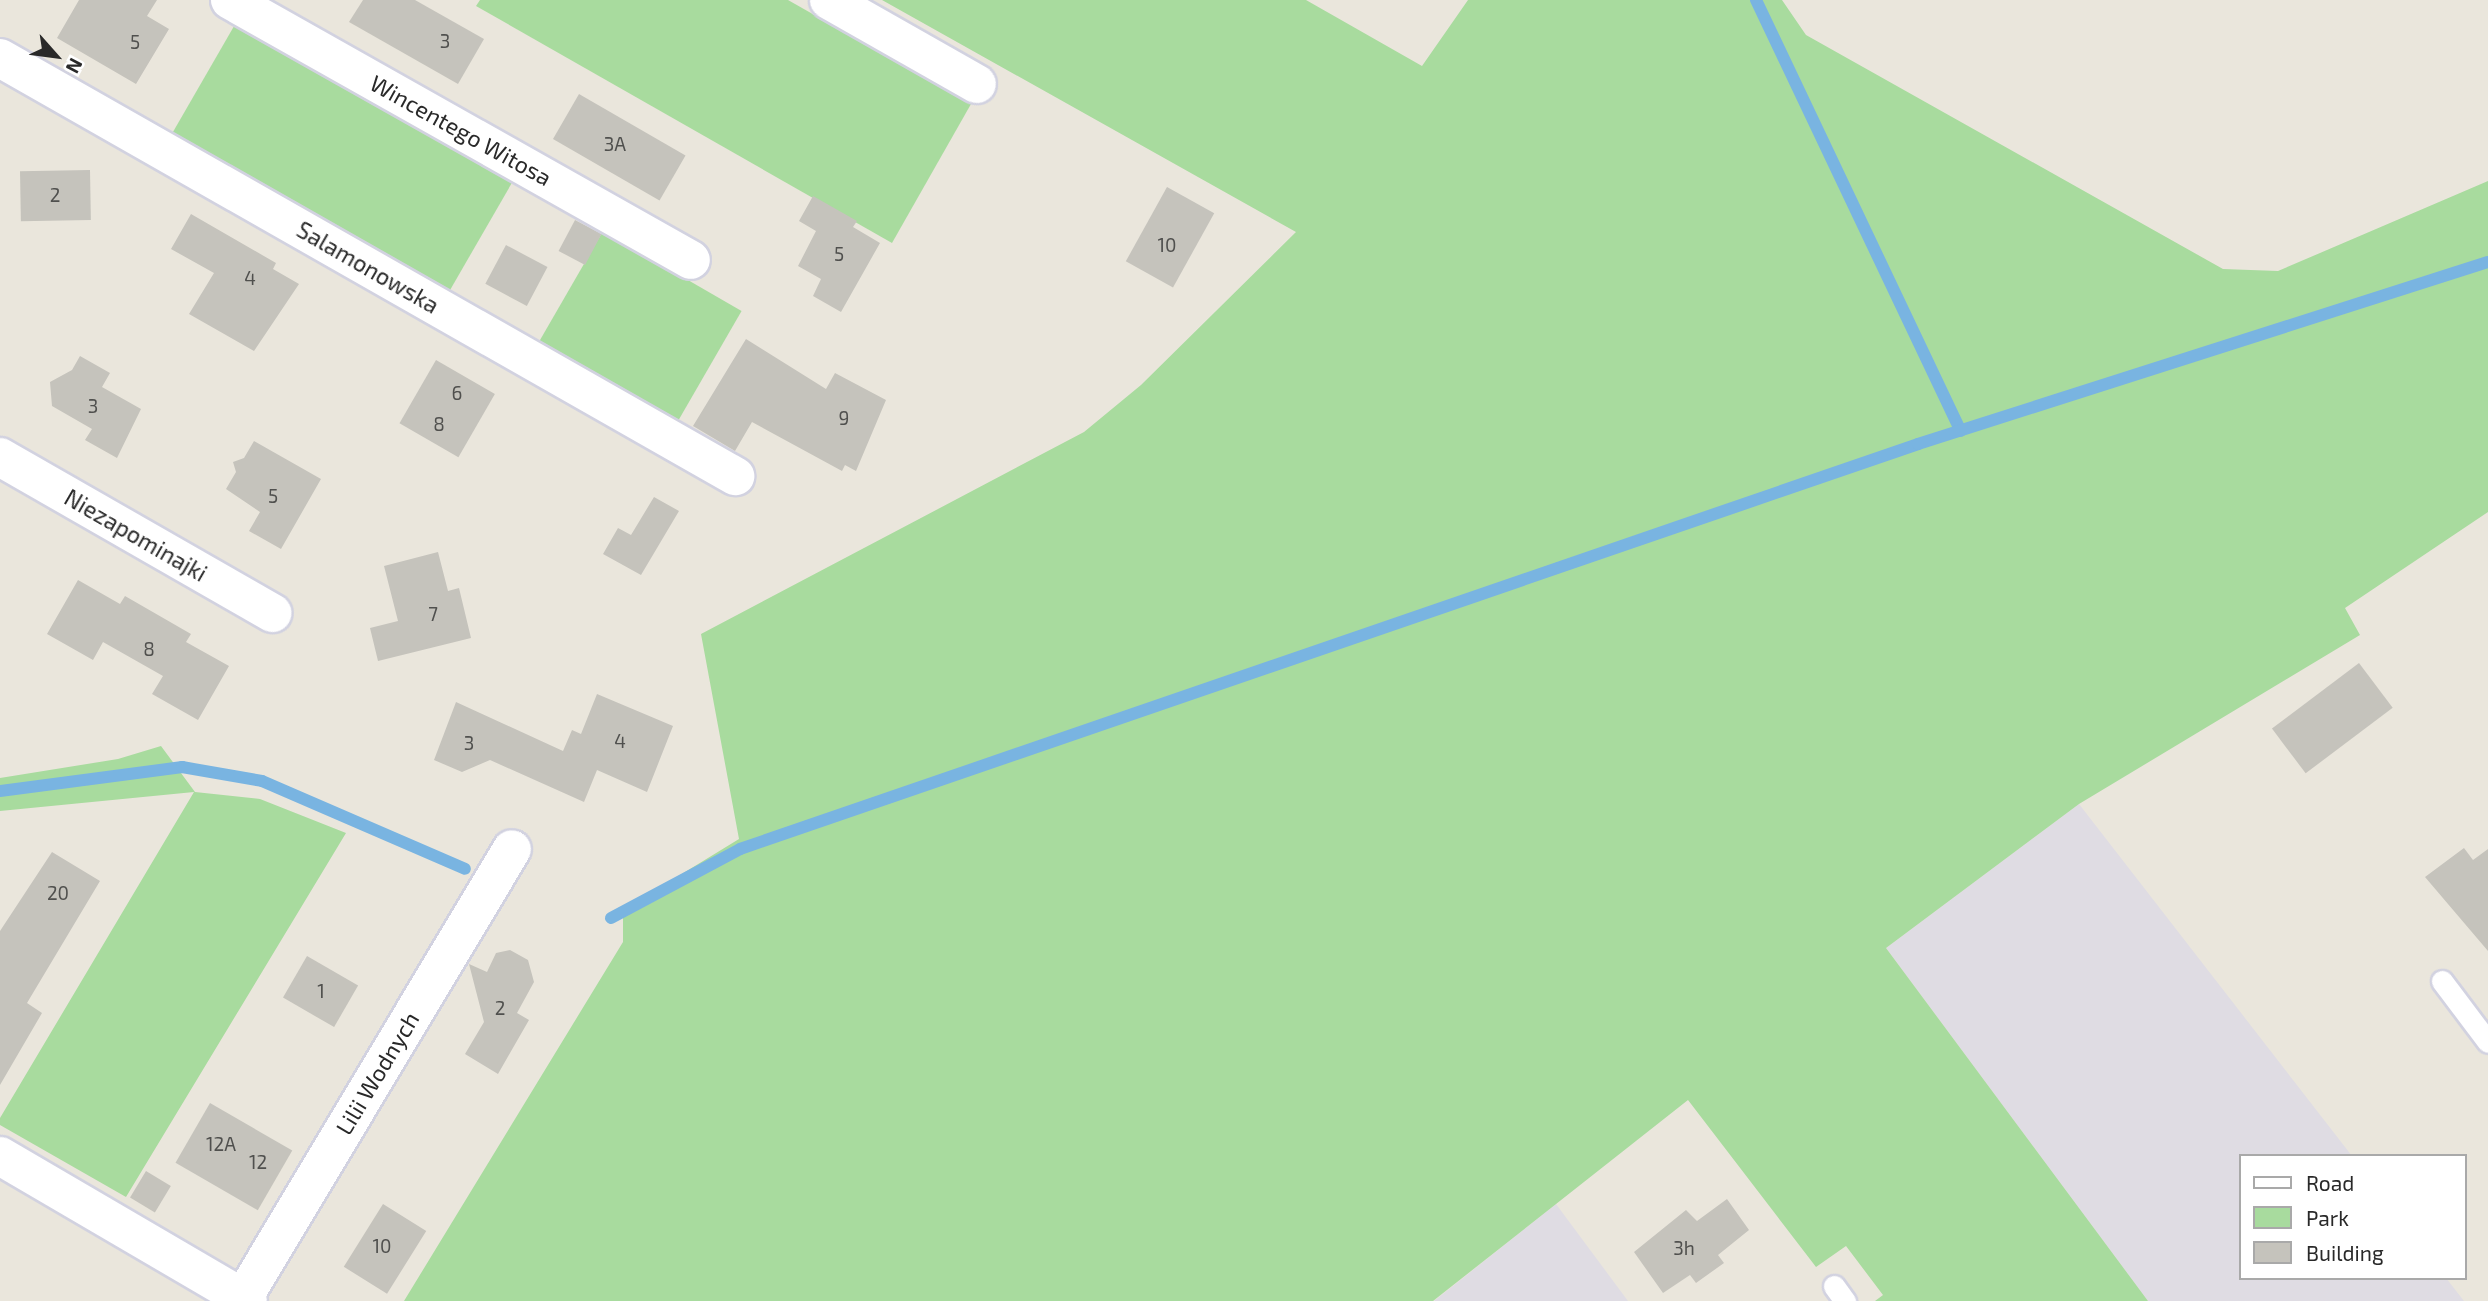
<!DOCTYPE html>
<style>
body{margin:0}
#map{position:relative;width:2488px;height:1301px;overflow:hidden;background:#eae6dc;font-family:"Exo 2",sans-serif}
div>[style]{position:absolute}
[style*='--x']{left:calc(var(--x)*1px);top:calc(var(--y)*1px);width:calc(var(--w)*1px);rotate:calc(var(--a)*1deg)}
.industrial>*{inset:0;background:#dfdce3}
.green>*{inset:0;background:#a8db9e;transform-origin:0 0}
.stream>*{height:12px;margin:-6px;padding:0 6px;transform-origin:6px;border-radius:6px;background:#79b4e1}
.building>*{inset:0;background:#c5c3bc;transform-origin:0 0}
.roads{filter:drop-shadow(2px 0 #d2d2e0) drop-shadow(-2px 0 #d2d2e0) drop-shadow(0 2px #d2d2e0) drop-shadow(0 -2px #d2d2e0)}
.service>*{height:21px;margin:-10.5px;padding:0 10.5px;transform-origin:10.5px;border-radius:10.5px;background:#fff}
.minor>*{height:38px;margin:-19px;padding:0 19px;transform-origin:19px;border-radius:19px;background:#fff}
.tertiary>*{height:38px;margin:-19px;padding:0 19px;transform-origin:19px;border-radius:19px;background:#fff}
span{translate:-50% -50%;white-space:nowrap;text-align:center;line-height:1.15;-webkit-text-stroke:5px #fff;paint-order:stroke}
.number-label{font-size:19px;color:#50504e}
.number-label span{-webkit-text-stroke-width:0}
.street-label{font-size:23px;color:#292929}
.legend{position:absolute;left:2239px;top:1154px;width:228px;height:126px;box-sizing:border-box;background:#fff;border:2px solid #a9a9a9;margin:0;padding:9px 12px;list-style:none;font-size:21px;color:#292929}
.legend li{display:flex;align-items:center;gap:14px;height:35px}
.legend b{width:35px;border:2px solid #a9a9a9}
.north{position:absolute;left:21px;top:21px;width:70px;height:70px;-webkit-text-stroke:5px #fff;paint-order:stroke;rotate:118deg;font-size:19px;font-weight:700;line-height:28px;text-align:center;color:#292929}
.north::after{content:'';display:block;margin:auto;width:24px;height:32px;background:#292929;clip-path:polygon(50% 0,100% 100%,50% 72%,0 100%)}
</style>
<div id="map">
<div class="industrial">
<div style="clip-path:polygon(2079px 804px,2352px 1156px,2241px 1156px,2241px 1278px,2446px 1278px,2464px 1301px,2148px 1301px,1886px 948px)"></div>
<div style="clip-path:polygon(1556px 1204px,1628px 1301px,1434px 1301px)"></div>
</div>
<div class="green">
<div style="clip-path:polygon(480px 0,788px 0,971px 104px,892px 243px,476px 6px)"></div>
<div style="clip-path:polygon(882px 0,1306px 0,1422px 66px,1468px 0,1782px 0,1806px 35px,2223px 269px,2278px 271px,2488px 181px,2488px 512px,2345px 608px,2360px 635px,2079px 804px,1886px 948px,2148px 1301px,1875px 1301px,1883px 1295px,1846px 1246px,1816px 1267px,1688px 1100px,1433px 1301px,404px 1301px,623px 942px,623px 910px,739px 839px,701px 634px,1084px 432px,1141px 385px,1296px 232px)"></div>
<div style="left:237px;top:21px;width:319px;height:131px;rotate:30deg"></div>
<div style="left:603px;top:231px;width:160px;height:132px;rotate:30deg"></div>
<div style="clip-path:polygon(161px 746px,195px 792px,260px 799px,346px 833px,126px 1197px,0 1125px,0 1118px,194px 792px,0 811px,0 778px,118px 759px)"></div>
</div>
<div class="stream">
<div style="--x:1756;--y:0;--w:477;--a:64.6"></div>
<div style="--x:0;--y:791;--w:184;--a:-7.5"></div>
<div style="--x:182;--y:767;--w:81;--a:9.9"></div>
<div style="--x:262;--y:781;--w:221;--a:23.4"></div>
<div style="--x:611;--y:918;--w:146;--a:-28.1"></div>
<div style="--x:740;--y:849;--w:1246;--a:-18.97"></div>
<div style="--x:1918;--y:444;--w:598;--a:-17.71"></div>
</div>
<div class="building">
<div style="clip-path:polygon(79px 0,157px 0,147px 16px,169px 29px,136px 84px,57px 38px)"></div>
<div style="clip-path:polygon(363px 0,415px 0,484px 39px,458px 84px,349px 22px)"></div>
<div style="left:579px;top:94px;width:123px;height:52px;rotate:30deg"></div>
<div style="left:90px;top:170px;width:50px;height:70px;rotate:89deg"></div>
<div style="left:1167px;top:187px;width:54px;height:85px;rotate:29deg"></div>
<div style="clip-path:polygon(813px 196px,857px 221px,853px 227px,880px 243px,841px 312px,813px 296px,821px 279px,798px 266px,816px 231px,799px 221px)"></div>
<div style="clip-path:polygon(191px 214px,276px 263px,273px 269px,299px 284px,254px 351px,189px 314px,214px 273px,171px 249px)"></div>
<div style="left:575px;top:220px;width:30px;height:35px;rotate:28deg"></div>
<div style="left:506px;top:245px;width:47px;height:44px;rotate:28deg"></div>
<div style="clip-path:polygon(746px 339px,826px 389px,835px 373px,886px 400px,856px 471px,845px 465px,842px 471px,752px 422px,735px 451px,693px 426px)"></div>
<div style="clip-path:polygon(80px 356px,110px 373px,102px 387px,141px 409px,117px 458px,85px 440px,92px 429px,52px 406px,50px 382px,72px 370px)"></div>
<div style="left:436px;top:360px;width:68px;height:73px;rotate:30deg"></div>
<div style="clip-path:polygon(254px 441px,321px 479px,281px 549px,249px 531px,260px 512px,226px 489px,236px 472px,233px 462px,244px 458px)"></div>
<div style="clip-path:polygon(654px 497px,679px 511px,641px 575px,603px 554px,618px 528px,631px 535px)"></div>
<div style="clip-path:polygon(438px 552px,448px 591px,459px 588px,471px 638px,378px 661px,370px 628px,398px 621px,384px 566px)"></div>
<div style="clip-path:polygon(78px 580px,120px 604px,125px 596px,191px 634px,186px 642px,229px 666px,198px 720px,152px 694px,163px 676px,103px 642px,93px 660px,47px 634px)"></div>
<div style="left:2359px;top:663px;width:56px;height:109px;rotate:53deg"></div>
<div style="clip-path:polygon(597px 694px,673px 726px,647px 792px,597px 770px,584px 802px,490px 760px,462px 772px,434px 760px,456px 702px,563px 751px,572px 730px,581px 734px)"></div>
<div style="clip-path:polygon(2464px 848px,2473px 860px,2488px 849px,2488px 951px,2425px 877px)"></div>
<div style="clip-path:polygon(52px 852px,100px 881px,27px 1003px,42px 1013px,0 1085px,0 931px)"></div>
<div style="clip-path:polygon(510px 950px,528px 960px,534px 982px,517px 1013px,529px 1020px,498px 1074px,465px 1054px,484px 1022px,469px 964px,487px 972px,496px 953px)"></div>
<div style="left:307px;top:956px;width:59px;height:48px;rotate:30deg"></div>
<div style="left:210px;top:1103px;width:95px;height:69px;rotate:30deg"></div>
<div style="left:146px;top:1171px;width:29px;height:31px;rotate:31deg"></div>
<div style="clip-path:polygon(1727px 1199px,1749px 1230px,1718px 1255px,1724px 1263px,1696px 1283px,1690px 1275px,1663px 1293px,1634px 1252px,1686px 1210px,1697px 1221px)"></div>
<div style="left:383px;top:1204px;width:51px;height:74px;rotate:32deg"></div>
</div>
<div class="roads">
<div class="service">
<div style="--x:2442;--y:981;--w:76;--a:53"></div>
<div style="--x:1834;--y:1286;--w:19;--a:54"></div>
</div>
<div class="minor">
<div style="--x:230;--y:0;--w:529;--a:29.42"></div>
<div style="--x:829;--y:0;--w:170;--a:29.6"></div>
<div style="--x:0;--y:58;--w:846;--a:29.63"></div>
<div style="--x:0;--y:457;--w:314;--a:29.8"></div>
<div style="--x:243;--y:1298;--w:523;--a:-59.07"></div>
</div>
<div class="tertiary">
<div style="--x:0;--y:1156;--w:287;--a:30.3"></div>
</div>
</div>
<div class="number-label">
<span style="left:445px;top:41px">3</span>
<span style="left:135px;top:42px">5</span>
<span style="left:615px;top:144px">3A</span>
<span style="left:55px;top:195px">2</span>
<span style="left:1167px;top:245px">10</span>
<span style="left:839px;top:254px">5</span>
<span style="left:250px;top:278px">4</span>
<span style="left:457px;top:393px">6</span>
<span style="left:93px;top:406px">3</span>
<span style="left:844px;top:418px">9</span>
<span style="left:439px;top:424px">8</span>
<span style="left:273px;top:496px">5</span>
<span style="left:433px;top:614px">7</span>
<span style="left:149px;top:649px">8</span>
<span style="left:620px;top:741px">4</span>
<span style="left:469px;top:743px">3</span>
<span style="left:58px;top:893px">20</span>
<span style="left:321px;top:991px">1</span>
<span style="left:500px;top:1008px">2</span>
<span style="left:221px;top:1144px">12A</span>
<span style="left:258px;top:1162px">12</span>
<span style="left:382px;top:1246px">10</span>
<span style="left:1684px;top:1248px">3h</span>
</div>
<div class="street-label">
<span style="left:461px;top:130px;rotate:29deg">Wincentego Witosa</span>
<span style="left:368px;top:267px;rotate:30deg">Salamonowska</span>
<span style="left:136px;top:535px;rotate:30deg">Niezapominajki</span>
<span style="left:377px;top:1073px;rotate:-59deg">Lilii Wodnych</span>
</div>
<ul class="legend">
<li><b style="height:9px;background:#fff"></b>Road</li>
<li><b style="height:19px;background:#a8db9e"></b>Park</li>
<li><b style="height:19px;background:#c5c3bc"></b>Building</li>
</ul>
<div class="north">N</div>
</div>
